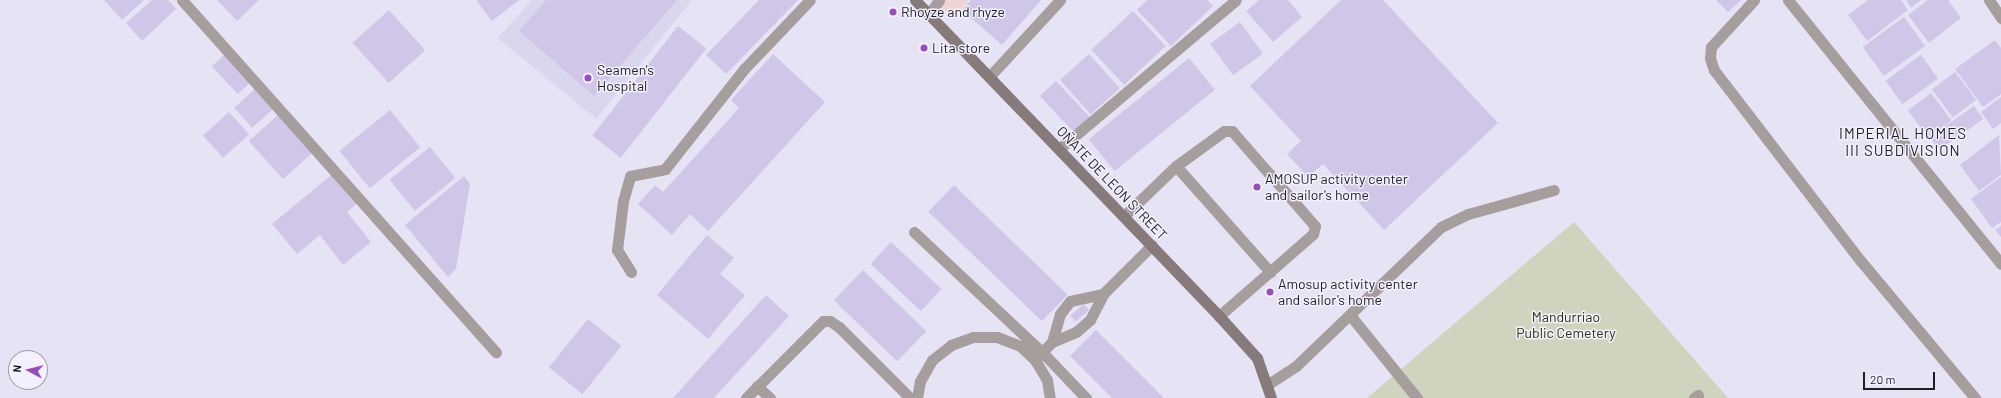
<!DOCTYPE html>
<meta charset="utf-8">
<style>
body{margin:0}
#map{position:relative;width:2001px;height:398px;overflow:hidden;background:#e6e3f4;font-family:Barlow,sans-serif}
div>[style]{position:absolute}
[style*='--x']{left:calc(var(--x)*1px);top:calc(var(--y)*1px);width:calc(var(--w)*1px);rotate:calc(var(--a)*1deg)}
.commercial>*{inset:0;background:#efd4d5}
.built>*{inset:0;background:#dad6ee}
.green>*{inset:0;background:#cfd4bf}
.building>*{inset:0;background:#d0c7e8;transform-origin:0 0}
.service>*{height:11px;margin:-5.5px;padding:0 5.5px;transform-origin:5.5px;border-radius:5.5px;background:#a69d9d}
.minor>*{height:11px;margin:-5.5px;padding:0 5.5px;transform-origin:5.5px;border-radius:5.5px;background:#a69d9d}
.secondary>*{height:11px;margin:-5.5px;padding:0 5.5px;transform-origin:5.5px;border-radius:5.5px;background:#877a7a}
.dots>*{width:11px;height:11px;translate:-50% -50%;box-sizing:border-box;border:2px solid #f3f1ff;border-radius:50%}
span{translate:-50% -50%;white-space:nowrap;text-align:center;line-height:1.15;-webkit-text-stroke:3px #f3f1ff;paint-order:stroke}
.poi-label{font-size:14px;color:#1f1e24}
.left{translate:0 -50%;text-align:left}
.street-label{font-size:14px;color:#1f1e24}
.park-label{font-size:14px;color:#2c3309}
.neighbourhood-label{font-size:15px;color:#1f1e24;letter-spacing:1px}
.north{position:absolute;left:8px;top:350px;width:40px;height:40px;box-sizing:border-box;background:#f3f1ff;border:1px solid #9e9da7;border-radius:50%;rotate:277deg;font-size:11px;font-weight:700;line-height:16px;text-align:center;color:#1f1e24}
.north::after{content:'';display:block;margin:auto;width:14px;height:18px;background:#974cbe;clip-path:polygon(50% 0,100% 100%,50% 72%,0 100%)}
.scale{position:absolute;left:1863px;top:372px;width:72px;height:18px;box-sizing:border-box;border:2px solid #1f1e24;border-top:0;padding-left:5px;font-size:12px;line-height:14px;white-space:nowrap;color:#1f1e24;-webkit-text-stroke:3px #f3f1ff;paint-order:stroke}
</style>
<div id="map">
<div class="commercial">
<div style="clip-path:polygon(933px 0,969px 0,953px 18px)"></div>
</div>
<div class="built">
<div style="clip-path:polygon(532px 0,692px 0,596px 119px,498px 38px)"></div>
</div>
<div class="green">
<div style="clip-path:polygon(1574px 222px,1728px 398px,1367px 398px)"></div>
</div>
<div class="building">
<div style="clip-path:polygon(104px 0,144px 0,122px 20px)"></div>
<div style="clip-path:polygon(152px 0,168px 0,176px 9px,142px 41px,126px 23px)"></div>
<div style="clip-path:polygon(217px 0,259px 0,237px 21px)"></div>
<div style="clip-path:polygon(476px 0,519px 0,492px 21px)"></div>
<div style="clip-path:polygon(546px 0,677px 0,594px 96px,519px 31px)"></div>
<div style="clip-path:polygon(759px 0,798px 0,726px 74px,706px 55px)"></div>
<div style="clip-path:polygon(971px 0,1041px 0,1002px 45px,962px 10px)"></div>
<div style="clip-path:polygon(1147px 0,1207px 0,1213px 6px,1171px 46px,1137px 10px)"></div>
<div style="clip-path:polygon(1259px 0,1288px 0,1302px 17px,1273px 42px,1246px 11px)"></div>
<div style="clip-path:polygon(1341px 0,1383px 0,1498px 123px,1384px 230px,1323px 164px,1308px 177px,1287px 154px,1301px 141px,1250px 86px)"></div>
<div style="clip-path:polygon(1716px 0,1741px 0,1728px 12px)"></div>
<div style="clip-path:polygon(1868px 0,1901px 0,1908px 10px,1867px 41px,1848px 15px)"></div>
<div style="clip-path:polygon(1906px 0,1921px 0,1911px 8px)"></div>
<div style="clip-path:polygon(1928px 0,1948px 0,1961px 18px,1929px 43px,1908px 15px)"></div>
<div style="left:389px;top:10px;width:54px;height:49px;rotate:48deg"></div>
<div style="left:1133px;top:11px;width:48px;height:57px;rotate:47deg"></div>
<div style="left:1904px;top:17px;width:36px;height:51px;rotate:54deg"></div>
<div style="left:1240px;top:22px;width:39px;height:37px;rotate:54deg"></div>
<div style="left:678px;top:26px;width:36px;height:139px;rotate:38deg"></div>
<div style="clip-path:polygon(1995px 40px,2001px 48px,2001px 94px,1983px 107px,1955px 69px)"></div>
<div style="left:225px;top:54px;width:38px;height:18px;rotate:47deg"></div>
<div style="clip-path:polygon(773px 54px,825px 102px,708px 231px,690px 214px,672px 235px,638px 204px,655px 185px,663px 192px,739px 108px,731px 100px)"></div>
<div style="left:1089px;top:54px;width:46px;height:39px;rotate:48deg"></div>
<div style="left:1921px;top:55px;width:29px;height:44px;rotate:54deg"></div>
<div style="left:1189px;top:58px;width:41px;height:129px;rotate:51deg"></div>
<div style="left:1955px;top:72px;width:35px;height:29px;rotate:53deg"></div>
<div style="left:1056px;top:81px;width:50px;height:22px;rotate:47deg"></div>
<div style="left:255px;top:89px;width:27px;height:28px;rotate:48deg"></div>
<div style="left:1931px;top:93px;width:34px;height:29px;rotate:53deg"></div>
<div style="clip-path:polygon(2001px 97px,2001px 123px,1993px 129px,1981px 112px)"></div>
<div style="left:1974px;top:106px;width:16px;height:54px;rotate:55deg"></div>
<div style="left:390px;top:110px;width:48px;height:65px;rotate:51deg"></div>
<div style="left:229px;top:112px;width:30px;height:35px;rotate:48deg"></div>
<div style="left:280px;top:113px;width:51px;height:42px;rotate:48deg"></div>
<div style="clip-path:polygon(1999px 135px,2001px 175px,1979px 191px,1960px 165px)"></div>
<div style="left:430px;top:147px;width:40px;height:52px;rotate:51deg"></div>
<div style="clip-path:polygon(336px 171px,360px 201px,347px 212px,371px 242px,343px 265px,320px 235px,297px 254px,272px 224px)"></div>
<div style="clip-path:polygon(464px 176px,470px 184px,456px 269px,448px 277px,405px 225px)"></div>
<div style="clip-path:polygon(2001px 177px,2001px 222px,1992px 228px,1971px 199px)"></div>
<div style="left:954px;top:185px;width:158px;height:37px;rotate:44deg"></div>
<div style="clip-path:polygon(2001px 226px,2001px 237px,1995px 230px)"></div>
<div style="clip-path:polygon(707px 235px,734px 258px,720px 274px,745px 295px,708px 339px,657px 295px)"></div>
<div style="left:891px;top:242px;width:69px;height:30px;rotate:43deg"></div>
<div style="left:863px;top:270px;width:88px;height:42px;rotate:44deg"></div>
<div style="clip-path:polygon(766px 295px,789px 316px,714px 398px,673px 398px)"></div>
<div style="left:1084px;top:304px;width:8px;height:18px;rotate:50deg"></div>
<div style="left:588px;top:319px;width:43px;height:62px;rotate:39deg"></div>
<div style="clip-path:polygon(1096px 330px,1164px 398px,1112px 398px,1070px 356px)"></div>
</div>
<div class="service">
<div style="--x:929;--y:14;--w:17;--a:-54"></div>
<div style="--x:1176;--y:166;--w:142;--a:48.4"></div>
<div style="--x:1124;--y:216;--w:72;--a:-43.9"></div>
<div style="--x:1176;--y:166;--w:59;--a:-36.1"></div>
<div style="--x:1224;--y:131;--w:8;--a:0"></div>
<div style="--x:1232;--y:131;--w:126;--a:48.9"></div>
<div style="--x:1315;--y:226;--w:8;--a:104"></div>
<div style="--x:1313;--y:234;--w:125;--a:138.9"></div>
<div style="--x:914;--y:232;--w:175;--a:43.2"></div>
<div style="--x:1042;--y:352;--w:64;--a:46.3"></div>
<div style="--x:631;--y:272;--w:26;--a:-122"></div>
<div style="--x:617;--y:250;--w:49;--a:-83"></div>
<div style="--x:623;--y:201;--w:26;--a:-74"></div>
<div style="--x:630;--y:176;--w:36;--a:-11"></div>
<div style="--x:665;--y:169;--w:127;--a:-51.7"></div>
<div style="--x:744;--y:69;--w:95;--a:-46.3"></div>
<div style="--x:1350;--y:315;--w:107;--a:51.1"></div>
<div style="--x:1694;--y:398;--w:5;--a:-37"></div>
</div>
<div class="minor">
<div style="--x:182;--y:0;--w:472;--a:48.3"></div>
<div style="--x:1754;--y:0;--w:64;--a:132.5"></div>
<div style="--x:1711;--y:47;--w:11;--a:95"></div>
<div style="--x:1710;--y:58;--w:13;--a:72"></div>
<div style="--x:1714;--y:70;--w:240;--a:52.5"></div>
<div style="--x:1860;--y:260;--w:180;--a:50.2"></div>
<div style="--x:1788;--y:0;--w:339;--a:51.1"></div>
<div style="--x:1989;--y:0;--w:22;--a:56"></div>
<div style="--x:989;--y:77;--w:105;--a:-47.3"></div>
<div style="--x:1059;--y:149;--w:231;--a:-40.1"></div>
<div style="--x:1052;--y:342;--w:29;--a:-74"></div>
<div style="--x:1060;--y:314;--w:16;--a:-52"></div>
<div style="--x:1070;--y:301;--w:34;--a:-12"></div>
<div style="--x:1035;--y:360;--w:25;--a:-47"></div>
<div style="--x:1052;--y:342;--w:26;--a:-23"></div>
<div style="--x:1076;--y:332;--w:18;--a:-41"></div>
<div style="--x:1090;--y:320;--w:29;--a:-63"></div>
<div style="--x:1103;--y:294;--w:69;--a:-45"></div>
<div style="--x:1267;--y:385;--w:35;--a:-33"></div>
<div style="--x:1296;--y:366;--w:201;--a:-43.8"></div>
<div style="--x:1441;--y:227;--w:30;--a:-26"></div>
<div style="--x:1468;--y:214;--w:89;--a:-15.6"></div>
<div style="--x:757;--y:386;--w:18;--a:43"></div>
<div style="--x:746;--y:398;--w:109;--a:-45"></div>
<div style="--x:823;--y:321;--w:7;--a:0"></div>
<div style="--x:830;--y:321;--w:11;--a:34"></div>
<div style="--x:839;--y:327;--w:100;--a:45"></div>
<div style="--x:917;--y:398;--w:17;--a:-80"></div>
<div style="--x:920;--y:381;--w:24;--a:-60"></div>
<div style="--x:932;--y:360;--w:24;--a:-38"></div>
<div style="--x:951;--y:345;--w:23;--a:-20"></div>
<div style="--x:973;--y:337;--w:24;--a:0"></div>
<div style="--x:997;--y:337;--w:25;--a:21"></div>
<div style="--x:1020;--y:346;--w:21;--a:43"></div>
<div style="--x:1035;--y:360;--w:23;--a:59"></div>
<div style="--x:1047;--y:380;--w:18;--a:81"></div>
</div>
<div class="secondary">
<div style="--x:915;--y:0;--w:438;--a:46.1"></div>
<div style="--x:1219;--y:316;--w:57;--a:47.9"></div>
<div style="--x:1257;--y:358;--w:42;--a:70.7"></div>
</div>
<div class="dots">
<div style="left:893px;top:12px;background:#974cbe"></div>
<div style="left:924px;top:48px;background:#974cbe"></div>
<div style="left:588px;top:78px;background:#974cbe"></div>
<div style="left:1257px;top:187px;background:#974cbe"></div>
<div style="left:1270px;top:292px;background:#974cbe"></div>
</div>
<div class="poi-label">
<span class="left" style="left:901px;top:12px">Rhoyze and rhyze</span>
<span class="left" style="left:932px;top:48px">Lita store</span>
<span class="left" style="left:597px;top:78px">Seamen's<br>Hospital</span>
<span class="left" style="left:1265px;top:187px">AMOSUP activity center<br>and sailor's home</span>
<span class="left" style="left:1278px;top:292px">Amosup activity center<br>and sailor's home</span>
</div>
<div class="street-label">
<span style="left:1112px;top:183px;rotate:46deg">OÑATE DE LEON STREET</span>
</div>
<div class="park-label">
<span style="left:1566px;top:325px">Mandurriao<br>Public Cemetery</span>
</div>
<div class="neighbourhood-label">
<span style="left:1903px;top:142px">IMPERIAL HOMES<br>III SUBDIVISION</span>
</div>
<div class="north">N</div>
<div class="scale">20 m</div>
</div>
